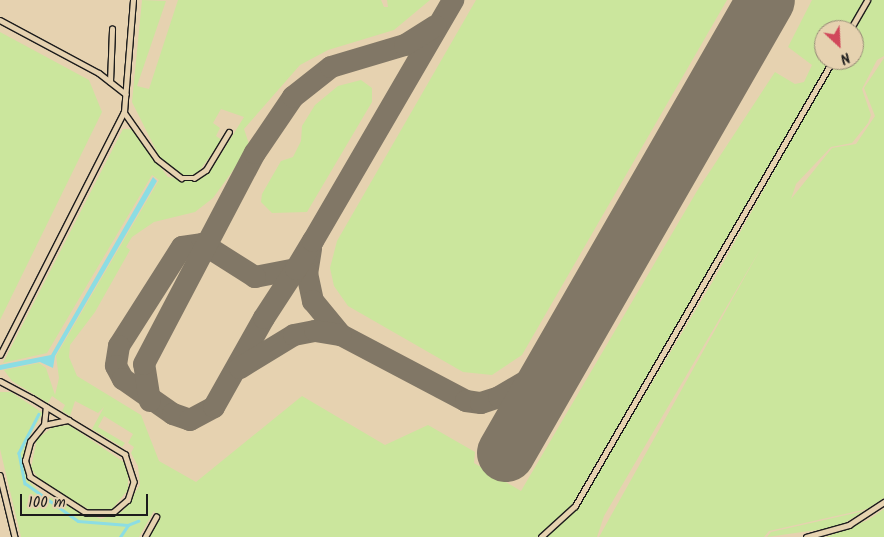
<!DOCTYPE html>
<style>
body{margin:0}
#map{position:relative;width:884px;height:537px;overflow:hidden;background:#e6d2b0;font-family:Kalam,sans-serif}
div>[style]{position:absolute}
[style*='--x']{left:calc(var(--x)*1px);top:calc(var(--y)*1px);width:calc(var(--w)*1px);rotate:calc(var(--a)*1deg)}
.green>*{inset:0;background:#cbe69d}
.water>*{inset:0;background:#8cdde3}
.stream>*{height:2.5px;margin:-1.25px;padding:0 1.25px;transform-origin:1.25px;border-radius:1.25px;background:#8cdde3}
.taxiway>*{height:22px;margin:-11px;padding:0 11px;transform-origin:11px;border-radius:11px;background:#817766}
.runway>*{height:58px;margin:-29px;padding:0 29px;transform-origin:29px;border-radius:29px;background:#817766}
.roads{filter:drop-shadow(1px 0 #1c1c1c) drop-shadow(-1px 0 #1c1c1c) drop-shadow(0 1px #1c1c1c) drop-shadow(0 -1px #1c1c1c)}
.lane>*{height:4.5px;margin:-2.25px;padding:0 2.25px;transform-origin:2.25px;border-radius:2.25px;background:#e6d2b0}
span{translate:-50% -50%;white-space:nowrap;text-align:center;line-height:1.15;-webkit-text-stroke:4px #e6d2b0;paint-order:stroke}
.north{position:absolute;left:814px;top:20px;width:50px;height:50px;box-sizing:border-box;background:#e6d2b0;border:1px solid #958975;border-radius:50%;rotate:155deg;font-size:14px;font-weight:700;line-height:20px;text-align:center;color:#1c1c1c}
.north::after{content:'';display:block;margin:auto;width:18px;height:22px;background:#d1495b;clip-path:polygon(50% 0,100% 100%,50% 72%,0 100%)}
.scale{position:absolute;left:20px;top:494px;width:128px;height:22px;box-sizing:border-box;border:2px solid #1c1c1c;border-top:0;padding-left:6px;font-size:15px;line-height:18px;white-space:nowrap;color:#1c1c1c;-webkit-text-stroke:4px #e6d2b0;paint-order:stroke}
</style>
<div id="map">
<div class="green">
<div style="clip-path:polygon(142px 0,166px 1px,137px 86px,149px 89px,178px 0,381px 0,384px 7px,388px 7px,387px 0,430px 0,394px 30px,328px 50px,300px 65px,244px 129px,250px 147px,213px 198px,195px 212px,154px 222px,132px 237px,126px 247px,130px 250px,95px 312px,70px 345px,69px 357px,77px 376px,141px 415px,159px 461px,196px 482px,302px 396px,385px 445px,428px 425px,475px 452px,474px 463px,521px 491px,697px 191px,775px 72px,795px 84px,804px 82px,812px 65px,788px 47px,812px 0,865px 0,848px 30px,824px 30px,824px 60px,831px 60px,571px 506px,537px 537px,149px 537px,160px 519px,154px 511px,139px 537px,21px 537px,0 449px,0 392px,11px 392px,43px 413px,26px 442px,22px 462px,29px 481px,42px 494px,101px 519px,123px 511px,140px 485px,138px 466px,131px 453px,134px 447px,128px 443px,133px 434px,104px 416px,98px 427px,125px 443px,122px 447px,92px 429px,104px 407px,98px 413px,75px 401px,70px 416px,62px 411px,65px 405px,52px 396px,48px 403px,12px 381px,4px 370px,39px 363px,46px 368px,55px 395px,59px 378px,56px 356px,159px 180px,152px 175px,47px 353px,3px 363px,123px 129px,131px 129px,168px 177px,194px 181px,213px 167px,244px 117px,221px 109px,213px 123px,220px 128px,216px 136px,222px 140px,197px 174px,184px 176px,164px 166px,132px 102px)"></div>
<div style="clip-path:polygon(476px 0,727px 0,522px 355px,492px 375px,463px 372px,348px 306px,334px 286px,330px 268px,337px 241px)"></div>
<div style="clip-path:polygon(871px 0,884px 0,884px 56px,877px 60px,862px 89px,871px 115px,868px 123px,852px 143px,831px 147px,796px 184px,791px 199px,832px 148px,856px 144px,875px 116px,864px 88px,884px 58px,884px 498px,867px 509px,769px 531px,764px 537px,599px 537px,761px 248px,604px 516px,597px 537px,544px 537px,576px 510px,713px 281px,836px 60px,854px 60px,853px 30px)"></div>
<div style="clip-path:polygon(0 32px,89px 80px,102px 112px,0 320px)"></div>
<div style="clip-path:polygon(361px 80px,372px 88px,372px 102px,307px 212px,272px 213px,261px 202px,262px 194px,281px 161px,293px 157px,301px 141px,302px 126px,315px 105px,338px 86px)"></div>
<div style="clip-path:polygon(69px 425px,128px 465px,128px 490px,112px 509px,90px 510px,41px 482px,31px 468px,37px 439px,53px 427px)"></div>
<div style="clip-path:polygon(884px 509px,884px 537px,826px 537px,868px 520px)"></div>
<div style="clip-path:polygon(864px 511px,838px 527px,767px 537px,771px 532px)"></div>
</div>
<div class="water">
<div style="clip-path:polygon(153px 177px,157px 181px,55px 356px,53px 368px,40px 362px,0 370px,0 365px,51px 355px)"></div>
</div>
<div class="stream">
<div style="--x:39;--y:414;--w:44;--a:117.1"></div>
<div style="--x:19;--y:453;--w:31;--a:79"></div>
<div style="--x:25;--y:483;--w:65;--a:35.6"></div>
<div style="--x:78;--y:521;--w:50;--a:4.6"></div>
<div style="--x:120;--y:537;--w:14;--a:-56"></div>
<div style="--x:128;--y:525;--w:11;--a:-22"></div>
</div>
<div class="taxiway">
<div style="--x:311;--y:249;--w:24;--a:99"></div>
<div style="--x:307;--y:273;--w:29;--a:78"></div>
<div style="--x:313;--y:301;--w:44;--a:50.5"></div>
<div style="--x:341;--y:335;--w:141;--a:27.8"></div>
<div style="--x:466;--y:401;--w:15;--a:8"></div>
<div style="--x:481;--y:403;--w:19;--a:-18"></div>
<div style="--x:499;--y:397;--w:67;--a:-30.4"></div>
<div style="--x:296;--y:269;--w:42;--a:169"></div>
<div style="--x:255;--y:277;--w:62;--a:-147.6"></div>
<div style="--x:203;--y:244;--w:21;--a:172"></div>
<div style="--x:182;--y:247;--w:117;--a:122.5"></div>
<div style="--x:119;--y:346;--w:20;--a:99"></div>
<div style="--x:116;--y:366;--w:15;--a:62"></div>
<div style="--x:123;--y:379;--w:61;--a:35"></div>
<div style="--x:173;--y:414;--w:18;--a:19"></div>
<div style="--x:190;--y:420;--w:27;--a:-28"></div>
<div style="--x:214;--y:407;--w:102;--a:-60.7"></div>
<div style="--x:264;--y:318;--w:59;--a:-56.9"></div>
<div style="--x:296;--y:269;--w:33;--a:-59"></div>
<div style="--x:313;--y:241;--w:279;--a:-59.8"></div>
<div style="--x:240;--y:368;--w:63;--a:-31.4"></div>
<div style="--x:294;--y:335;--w:21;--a:-11"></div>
<div style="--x:315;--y:331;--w:26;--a:9"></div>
<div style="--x:150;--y:401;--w:37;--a:-99"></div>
<div style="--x:144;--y:364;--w:238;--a:-62.3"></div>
<div style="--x:255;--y:153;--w:68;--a:-55.8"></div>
<div style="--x:293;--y:97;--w:48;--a:-38.3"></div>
<div style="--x:331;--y:67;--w:77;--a:-16.6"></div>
<div style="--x:405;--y:45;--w:36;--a:-32"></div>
</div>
<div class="runway">
<div style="--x:506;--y:453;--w:522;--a:-60.15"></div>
</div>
<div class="roads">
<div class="lane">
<div style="--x:0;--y:20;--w:112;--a:28.2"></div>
<div style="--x:99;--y:73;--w:34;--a:38"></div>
<div style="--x:850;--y:30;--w:34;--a:-60"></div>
<div style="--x:110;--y:82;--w:53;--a:-87.8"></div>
<div style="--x:124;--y:112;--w:57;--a:54.9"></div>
<div style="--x:157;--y:159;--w:31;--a:38"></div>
<div style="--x:181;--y:178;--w:13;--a:0"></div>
<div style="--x:194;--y:178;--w:14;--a:-34"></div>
<div style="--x:206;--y:170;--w:44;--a:-58.8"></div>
<div style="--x:0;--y:355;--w:273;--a:-63"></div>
<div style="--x:124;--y:112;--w:112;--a:-85.4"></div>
<div style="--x:0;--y:381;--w:36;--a:28"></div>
<div style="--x:32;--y:398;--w:109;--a:31.1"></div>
<div style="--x:125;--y:454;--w:29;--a:72"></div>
<div style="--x:134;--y:482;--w:19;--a:108"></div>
<div style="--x:128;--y:500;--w:20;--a:139"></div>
<div style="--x:113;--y:513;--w:27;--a:180"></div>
<div style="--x:86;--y:513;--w:67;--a:-147.3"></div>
<div style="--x:30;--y:477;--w:17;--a:-107"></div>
<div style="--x:25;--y:461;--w:20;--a:-75"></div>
<div style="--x:30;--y:442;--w:22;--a:-51"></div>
<div style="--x:44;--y:425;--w:25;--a:-12"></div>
<div style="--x:44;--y:425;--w:18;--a:-84"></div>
<div style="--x:0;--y:475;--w:64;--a:76.4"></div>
<div style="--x:145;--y:537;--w:23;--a:-61"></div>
<div style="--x:541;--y:537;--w:46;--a:-42.4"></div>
<div style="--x:575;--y:506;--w:515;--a:-59.95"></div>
<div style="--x:806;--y:537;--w:45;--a:-15.6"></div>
<div style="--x:849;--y:525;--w:42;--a:-33.3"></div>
</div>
</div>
<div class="north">N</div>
<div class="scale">100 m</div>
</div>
